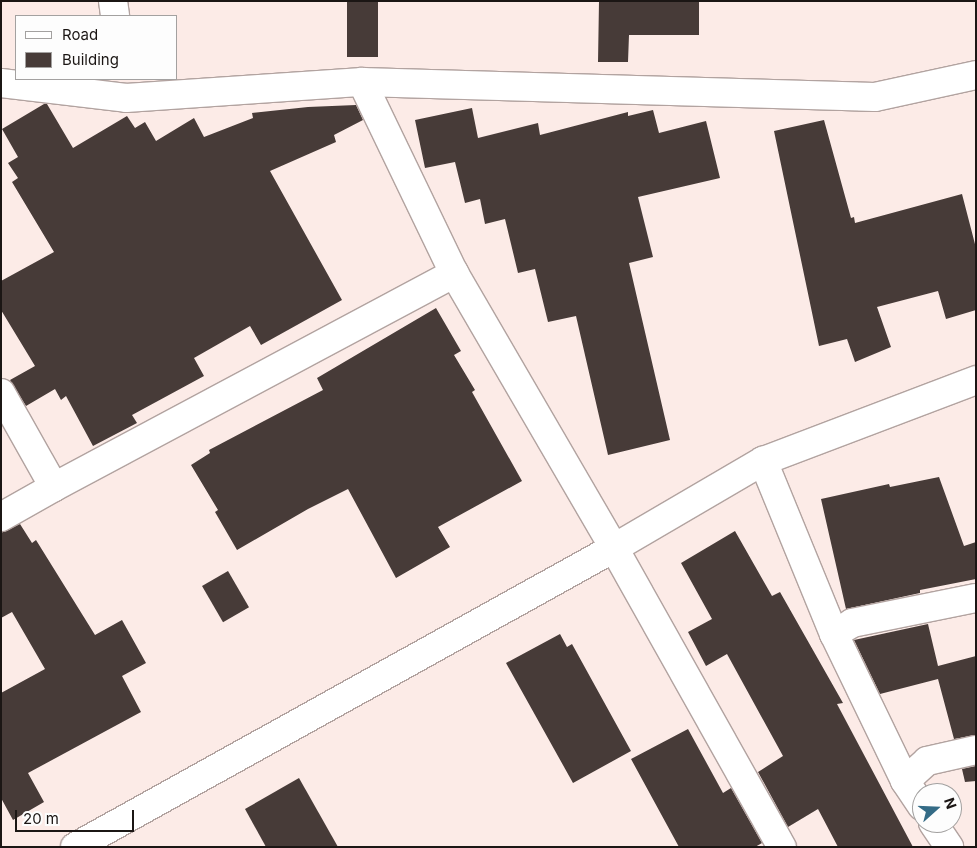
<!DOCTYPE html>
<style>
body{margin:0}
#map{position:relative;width:977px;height:848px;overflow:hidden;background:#fcebe7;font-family:Inter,sans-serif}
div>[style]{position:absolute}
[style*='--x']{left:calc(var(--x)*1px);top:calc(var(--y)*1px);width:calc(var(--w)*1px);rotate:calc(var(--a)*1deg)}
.building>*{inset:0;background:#473b38;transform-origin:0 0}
.roads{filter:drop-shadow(1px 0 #b2a3a0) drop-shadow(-1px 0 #b2a3a0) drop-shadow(0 1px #b2a3a0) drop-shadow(0 -1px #b2a3a0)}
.minor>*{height:28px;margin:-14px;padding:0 14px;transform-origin:14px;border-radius:14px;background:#fff}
.tertiary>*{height:28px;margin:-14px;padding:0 14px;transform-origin:14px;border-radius:14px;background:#fff}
span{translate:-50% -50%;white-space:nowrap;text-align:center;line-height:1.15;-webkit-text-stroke:5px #fdfdfd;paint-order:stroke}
.frame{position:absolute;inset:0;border:2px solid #1b1614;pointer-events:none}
.legend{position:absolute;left:15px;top:15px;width:162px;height:65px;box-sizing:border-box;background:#fdfdfd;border:1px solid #a3a1a0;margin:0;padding:6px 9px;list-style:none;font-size:15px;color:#1b1614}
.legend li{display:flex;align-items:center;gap:10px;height:25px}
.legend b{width:25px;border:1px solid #a3a1a0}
.north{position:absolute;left:912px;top:783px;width:50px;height:50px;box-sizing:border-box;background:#fdfdfd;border:1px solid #a3a1a0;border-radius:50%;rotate:70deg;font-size:14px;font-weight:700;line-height:20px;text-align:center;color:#1b1614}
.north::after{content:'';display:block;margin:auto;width:18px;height:22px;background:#346b86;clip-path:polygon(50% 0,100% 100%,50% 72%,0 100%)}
.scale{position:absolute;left:15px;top:810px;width:119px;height:22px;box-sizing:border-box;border:2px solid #1b1614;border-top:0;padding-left:6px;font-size:15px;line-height:18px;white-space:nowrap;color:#1b1614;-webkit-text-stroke:4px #fdfdfd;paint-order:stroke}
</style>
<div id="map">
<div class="building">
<div style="left:347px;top:1px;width:31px;height:56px"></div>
<div style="clip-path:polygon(599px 1px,699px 1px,699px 35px,629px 35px,628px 62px,598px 62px)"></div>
<div style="clip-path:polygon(44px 104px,47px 104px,73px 148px,127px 116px,135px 128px,145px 122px,156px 141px,194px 118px,204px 137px,253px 118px,252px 113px,308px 107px,356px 105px,363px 120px,334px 135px,336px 142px,270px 171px,342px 300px,261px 345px,250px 326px,194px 358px,204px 376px,132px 415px,137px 423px,93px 446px,66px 396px,61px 400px,55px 389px,26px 406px,10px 380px,35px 366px,1px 310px,1px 281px,54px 252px,12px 182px,18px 178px,8px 163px,18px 157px,2px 129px)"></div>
<div style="clip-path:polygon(472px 108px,478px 138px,538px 123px,540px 135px,628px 112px,628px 116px,653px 110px,659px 133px,706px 121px,720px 178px,638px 197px,653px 257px,629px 263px,670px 440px,608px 455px,576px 316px,548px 322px,535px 269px,518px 273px,505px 219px,485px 224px,480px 199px,465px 203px,455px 162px,425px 168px,415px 120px)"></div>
<div style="clip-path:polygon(824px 120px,851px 218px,854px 217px,855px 223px,962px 194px,976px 248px,976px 310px,946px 319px,938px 291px,877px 307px,891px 347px,855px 362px,847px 339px,819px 346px,774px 131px)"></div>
<div style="clip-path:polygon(436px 308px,461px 351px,454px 355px,475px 390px,472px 392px,522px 481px,438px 527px,450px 547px,396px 578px,348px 489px,308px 509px,237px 550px,215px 512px,218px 510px,191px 465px,210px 453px,209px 450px,323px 390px,317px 378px)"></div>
<div style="clip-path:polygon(939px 477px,964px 546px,976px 542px,976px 579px,920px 590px,920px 593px,846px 609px,821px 499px,889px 484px,890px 487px)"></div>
<div style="clip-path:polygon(20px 524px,32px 543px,36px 540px,95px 635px,122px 620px,146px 663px,122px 676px,141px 712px,28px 773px,44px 802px,13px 820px,1px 798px,1px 693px,45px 669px,12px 612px,1px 618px,1px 533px)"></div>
<div style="clip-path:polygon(735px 531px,772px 596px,780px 592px,843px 703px,837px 704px,913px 847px,838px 847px,818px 809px,788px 827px,758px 772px,783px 756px,727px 654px,706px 666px,688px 632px,712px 619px,681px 563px)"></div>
<div style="left:228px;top:571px;width:42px;height:30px;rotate:60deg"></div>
<div style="clip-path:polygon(928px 624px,938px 666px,976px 656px,976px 735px,954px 739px,938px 679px,880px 694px,854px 640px)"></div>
<div style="clip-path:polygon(560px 634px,567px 647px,572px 644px,631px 751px,573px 783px,506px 663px)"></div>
<div style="clip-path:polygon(688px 729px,723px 793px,731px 788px,762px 843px,755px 847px,679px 847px,631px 759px)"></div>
<div style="clip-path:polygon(976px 766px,976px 781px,965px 782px,962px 769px)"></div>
<div style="clip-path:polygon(299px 778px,338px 847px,266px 847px,245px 809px)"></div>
</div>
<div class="roads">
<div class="minor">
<div style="--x:113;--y:1;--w:15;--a:82"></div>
<div style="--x:362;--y:82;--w:513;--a:1.67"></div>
<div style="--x:875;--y:97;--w:103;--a:-12.3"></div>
<div style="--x:1;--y:83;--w:126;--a:6.8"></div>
<div style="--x:126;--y:98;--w:237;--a:-3.9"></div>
<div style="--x:362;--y:82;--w:212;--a:64.3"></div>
<div style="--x:454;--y:273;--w:318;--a:59.8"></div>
<div style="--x:614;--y:548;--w:343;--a:60.7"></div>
<div style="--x:1;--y:393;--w:108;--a:60.6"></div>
<div style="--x:763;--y:461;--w:187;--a:67.7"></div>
<div style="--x:834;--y:634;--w:163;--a:64.2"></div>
<div style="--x:905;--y:781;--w:30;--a:56"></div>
<div style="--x:1;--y:517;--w:61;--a:-29.5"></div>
<div style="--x:54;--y:487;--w:454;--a:-28.1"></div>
<div style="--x:834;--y:634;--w:21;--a:-31"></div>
<div style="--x:852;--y:623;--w:126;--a:-11.4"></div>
<div style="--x:905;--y:781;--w:30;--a:-42"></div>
<div style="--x:927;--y:761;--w:50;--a:-12.7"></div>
<div style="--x:933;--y:823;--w:29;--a:56"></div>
</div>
<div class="tertiary">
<div style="--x:75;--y:847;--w:616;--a:-29.02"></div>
<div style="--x:614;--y:548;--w:173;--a:-30.3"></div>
<div style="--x:763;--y:461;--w:228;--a:-20.8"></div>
</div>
</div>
<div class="frame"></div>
<ul class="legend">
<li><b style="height:6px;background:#fff"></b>Road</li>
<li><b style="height:14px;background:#473b38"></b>Building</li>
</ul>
<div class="north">N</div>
<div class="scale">20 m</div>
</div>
